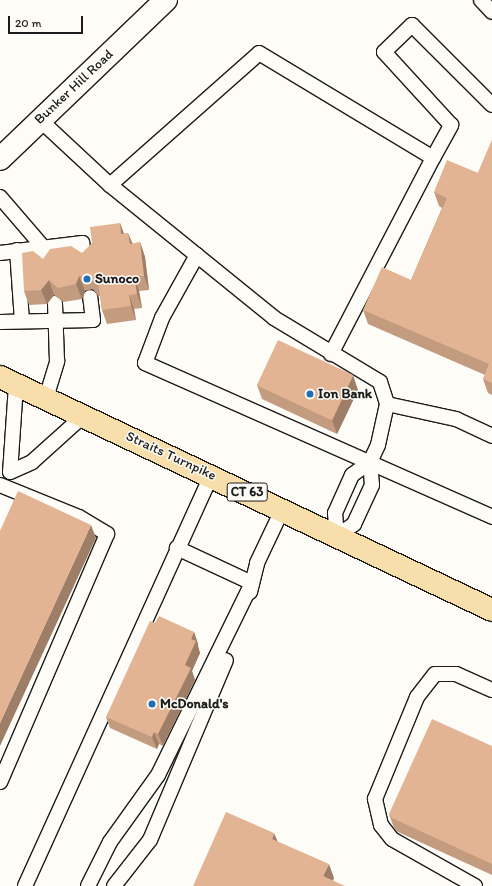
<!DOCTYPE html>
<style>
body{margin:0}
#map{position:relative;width:492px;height:886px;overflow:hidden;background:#fdfcf7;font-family:Itim,sans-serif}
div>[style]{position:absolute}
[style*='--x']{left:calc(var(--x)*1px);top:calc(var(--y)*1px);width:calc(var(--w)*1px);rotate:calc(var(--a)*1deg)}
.roads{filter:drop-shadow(1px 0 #1c1c1c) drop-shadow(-1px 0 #1c1c1c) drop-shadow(0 1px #1c1c1c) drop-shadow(0 -1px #1c1c1c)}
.lane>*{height:14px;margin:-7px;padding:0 7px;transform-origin:7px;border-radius:7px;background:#fdfcf7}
.secondary>*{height:22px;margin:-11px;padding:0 11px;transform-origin:11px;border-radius:11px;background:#fdfcf7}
.primary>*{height:22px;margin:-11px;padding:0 11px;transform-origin:11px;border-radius:11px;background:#f8deab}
.wall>*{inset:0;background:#c39b7f}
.shaded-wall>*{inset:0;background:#9f7e68}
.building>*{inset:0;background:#e3b494;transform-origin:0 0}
.dots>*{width:11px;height:11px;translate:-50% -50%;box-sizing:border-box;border:2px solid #fdfcf7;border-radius:50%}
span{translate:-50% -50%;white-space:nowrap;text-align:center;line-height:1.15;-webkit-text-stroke:3px #fdfcf7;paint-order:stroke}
.shield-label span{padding:1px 3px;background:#fdfcf7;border:1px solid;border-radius:3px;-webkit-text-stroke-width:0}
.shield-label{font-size:13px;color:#1c1c1c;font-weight:700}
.street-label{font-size:14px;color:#1c1c1c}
.poi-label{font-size:14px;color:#1c1c1c;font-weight:700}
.left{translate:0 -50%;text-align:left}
.scale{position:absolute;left:8px;top:16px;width:75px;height:18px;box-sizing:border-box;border:2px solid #1c1c1c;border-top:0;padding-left:5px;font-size:12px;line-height:14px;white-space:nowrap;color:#1c1c1c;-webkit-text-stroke:3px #fdfcf7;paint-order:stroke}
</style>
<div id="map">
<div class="roads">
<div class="lane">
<div style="--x:481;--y:0;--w:16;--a:47"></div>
<div style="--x:39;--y:119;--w:97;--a:42.9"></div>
<div style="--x:110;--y:185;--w:211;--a:39"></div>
<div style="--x:274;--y:318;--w:124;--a:31.1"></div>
<div style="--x:380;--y:382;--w:23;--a:72"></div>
<div style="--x:387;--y:404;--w:42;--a:102.4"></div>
<div style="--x:378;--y:445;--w:19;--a:115"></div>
<div style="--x:370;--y:462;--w:22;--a:144"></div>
<div style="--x:352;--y:475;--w:42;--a:114.1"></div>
<div style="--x:335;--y:513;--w:23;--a:85"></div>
<div style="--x:433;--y:158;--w:38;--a:-61"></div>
<div style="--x:451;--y:125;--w:99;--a:-132.5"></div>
<div style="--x:384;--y:52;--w:39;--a:-44"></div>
<div style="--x:412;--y:25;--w:113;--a:45"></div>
<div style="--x:110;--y:185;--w:199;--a:-41.5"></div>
<div style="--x:259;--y:53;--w:203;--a:31.1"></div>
<div style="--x:433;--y:158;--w:221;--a:117.5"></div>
<div style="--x:0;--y:197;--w:66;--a:49.3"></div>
<div style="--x:43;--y:247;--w:7;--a:74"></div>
<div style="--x:17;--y:250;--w:71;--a:86"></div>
<div style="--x:0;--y:253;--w:83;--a:-7"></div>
<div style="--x:82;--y:243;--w:16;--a:79"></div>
<div style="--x:197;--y:255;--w:72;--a:119.1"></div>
<div style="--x:162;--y:318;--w:48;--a:110.7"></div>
<div style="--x:145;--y:363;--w:380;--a:23.9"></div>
<div style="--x:0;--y:322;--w:93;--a:-1.2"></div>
<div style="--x:93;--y:320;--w:23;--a:-97"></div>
<div style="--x:16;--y:385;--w:87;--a:93.9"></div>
<div style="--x:10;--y:472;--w:24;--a:-24"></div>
<div style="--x:32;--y:462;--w:69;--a:-42"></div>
<div style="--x:46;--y:398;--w:39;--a:-73"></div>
<div style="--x:57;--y:361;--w:58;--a:-92"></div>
<div style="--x:387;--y:404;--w:71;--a:12.3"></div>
<div style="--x:456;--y:419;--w:40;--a:25"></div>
<div style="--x:0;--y:485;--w:85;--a:22.1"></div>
<div style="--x:79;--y:517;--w:33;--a:31"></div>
<div style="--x:107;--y:534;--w:270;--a:113.3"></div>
<div style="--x:337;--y:536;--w:21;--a:-35"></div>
<div style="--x:354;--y:524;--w:43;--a:-65.2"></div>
<div style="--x:372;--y:485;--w:23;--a:-95"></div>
<div style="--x:250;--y:592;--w:30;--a:-76"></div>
<div style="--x:257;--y:563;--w:59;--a:-64.7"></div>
<div style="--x:25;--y:886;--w:452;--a:-65.6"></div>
<div style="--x:88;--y:886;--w:49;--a:-63.4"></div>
<div style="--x:110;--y:842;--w:82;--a:-54.4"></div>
<div style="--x:158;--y:775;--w:214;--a:-63.9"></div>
<div style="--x:252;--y:583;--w:83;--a:-155"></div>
<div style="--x:114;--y:886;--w:58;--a:-52"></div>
<div style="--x:150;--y:840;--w:195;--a:-67.1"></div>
<div style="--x:475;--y:886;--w:95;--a:-150.5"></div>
<div style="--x:392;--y:839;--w:18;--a:-128"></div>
<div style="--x:381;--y:825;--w:27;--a:-103"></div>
<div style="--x:375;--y:799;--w:110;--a:-67.6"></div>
<div style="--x:417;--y:697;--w:29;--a:-52"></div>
<div style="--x:435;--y:674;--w:21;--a:0"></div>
<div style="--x:456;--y:674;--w:39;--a:24"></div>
</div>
<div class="secondary">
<div style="--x:0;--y:159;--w:230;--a:-43.8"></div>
</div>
<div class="primary">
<div style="--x:0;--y:377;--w:544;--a:25.34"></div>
</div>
</div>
<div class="wall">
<div style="clip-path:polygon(492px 140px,492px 395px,488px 393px,483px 379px,485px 375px,368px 324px,363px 310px,411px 280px,442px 208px,439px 206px,434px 192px,478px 173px)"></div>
<div style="clip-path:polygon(120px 223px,124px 234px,128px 233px,132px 244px,140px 242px,145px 257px,149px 290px,139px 291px,142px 308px,134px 309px,136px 320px,107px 324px,102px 310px,100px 296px,98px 296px,93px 289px,85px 291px,82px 299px,63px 302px,54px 295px,47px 304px,29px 305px,24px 291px,43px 259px,82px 253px)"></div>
<div style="clip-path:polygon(257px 385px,358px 390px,337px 434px,262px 399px)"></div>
<div style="clip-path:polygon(155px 623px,194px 632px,198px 644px,198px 646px,200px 653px,192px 671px,195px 680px,163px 746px,159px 744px,157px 749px,110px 728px,106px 717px)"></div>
<div style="clip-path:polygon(492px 746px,492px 875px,398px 832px,394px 828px,389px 814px)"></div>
</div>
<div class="shaded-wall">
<div style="clip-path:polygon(120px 223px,125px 237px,121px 234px)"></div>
<div style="clip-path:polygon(128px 233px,134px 247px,130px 244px)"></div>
<div style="clip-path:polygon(140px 242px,145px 257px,149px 290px,144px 276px)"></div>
<div style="clip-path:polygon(79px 276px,85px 291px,82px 299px,76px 284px)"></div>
<div style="clip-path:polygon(134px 277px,139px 291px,142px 308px,137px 294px)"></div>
<div style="clip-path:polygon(49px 280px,54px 295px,47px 304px,41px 290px)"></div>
<div style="clip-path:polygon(129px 295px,134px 309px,136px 320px,131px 306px)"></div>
<div style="clip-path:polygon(353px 375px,358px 390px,337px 434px,332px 420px)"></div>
<div style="clip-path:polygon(91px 525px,96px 538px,0 746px,0 723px)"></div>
<div style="clip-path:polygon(194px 632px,198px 644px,198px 646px,200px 653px,192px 671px,195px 680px,163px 746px,158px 734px,185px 665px,191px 639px)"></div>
<div style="clip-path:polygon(154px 732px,159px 744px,157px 749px,152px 737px)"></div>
<div style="clip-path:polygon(274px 833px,280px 847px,272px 839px)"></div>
<div style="clip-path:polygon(329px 864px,334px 878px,331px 886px,323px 876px)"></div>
</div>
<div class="building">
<div style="clip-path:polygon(492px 140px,492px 383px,483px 379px,489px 364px,363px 310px,382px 267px,411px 280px,447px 198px,434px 192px,447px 160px,478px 173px)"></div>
<div style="clip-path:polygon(120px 223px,121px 234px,128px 233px,130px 244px,140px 242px,144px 276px,134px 277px,137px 294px,129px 295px,131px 306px,102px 310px,98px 281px,93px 282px,88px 275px,79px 276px,76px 284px,58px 288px,49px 280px,41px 290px,24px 291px,22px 253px,33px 251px,43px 259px,50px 249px,71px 246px,82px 253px,92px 243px,90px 227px)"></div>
<div style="left:278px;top:340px;width:83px;height:50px;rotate:25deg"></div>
<div style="clip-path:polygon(18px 491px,91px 525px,0 723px,0 531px)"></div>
<div style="clip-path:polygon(159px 616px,194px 632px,191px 639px,196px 641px,185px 665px,191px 668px,158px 734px,154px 732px,152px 737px,106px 717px,150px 621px,155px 623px)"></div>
<div style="clip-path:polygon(432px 719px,492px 746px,492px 864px,392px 818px,389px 814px)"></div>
<div style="clip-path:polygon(226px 812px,274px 833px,272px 839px,329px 864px,323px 876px,345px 886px,193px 886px)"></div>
</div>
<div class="dots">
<div style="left:87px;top:279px;background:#1f6fb2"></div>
<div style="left:310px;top:394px;background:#1f6fb2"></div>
<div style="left:152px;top:704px;background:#1f6fb2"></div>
</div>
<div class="shield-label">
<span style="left:247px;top:492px">CT 63</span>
</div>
<div class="street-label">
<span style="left:74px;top:87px;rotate:-43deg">Bunker Hill Road</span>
<span style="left:171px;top:456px;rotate:25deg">Straits Turnpike</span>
</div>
<div class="poi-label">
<span class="left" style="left:95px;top:279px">Sunoco</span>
<span class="left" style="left:318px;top:394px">Ion Bank</span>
<span class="left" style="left:160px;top:704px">McDonald's</span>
</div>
<div class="scale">20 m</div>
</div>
